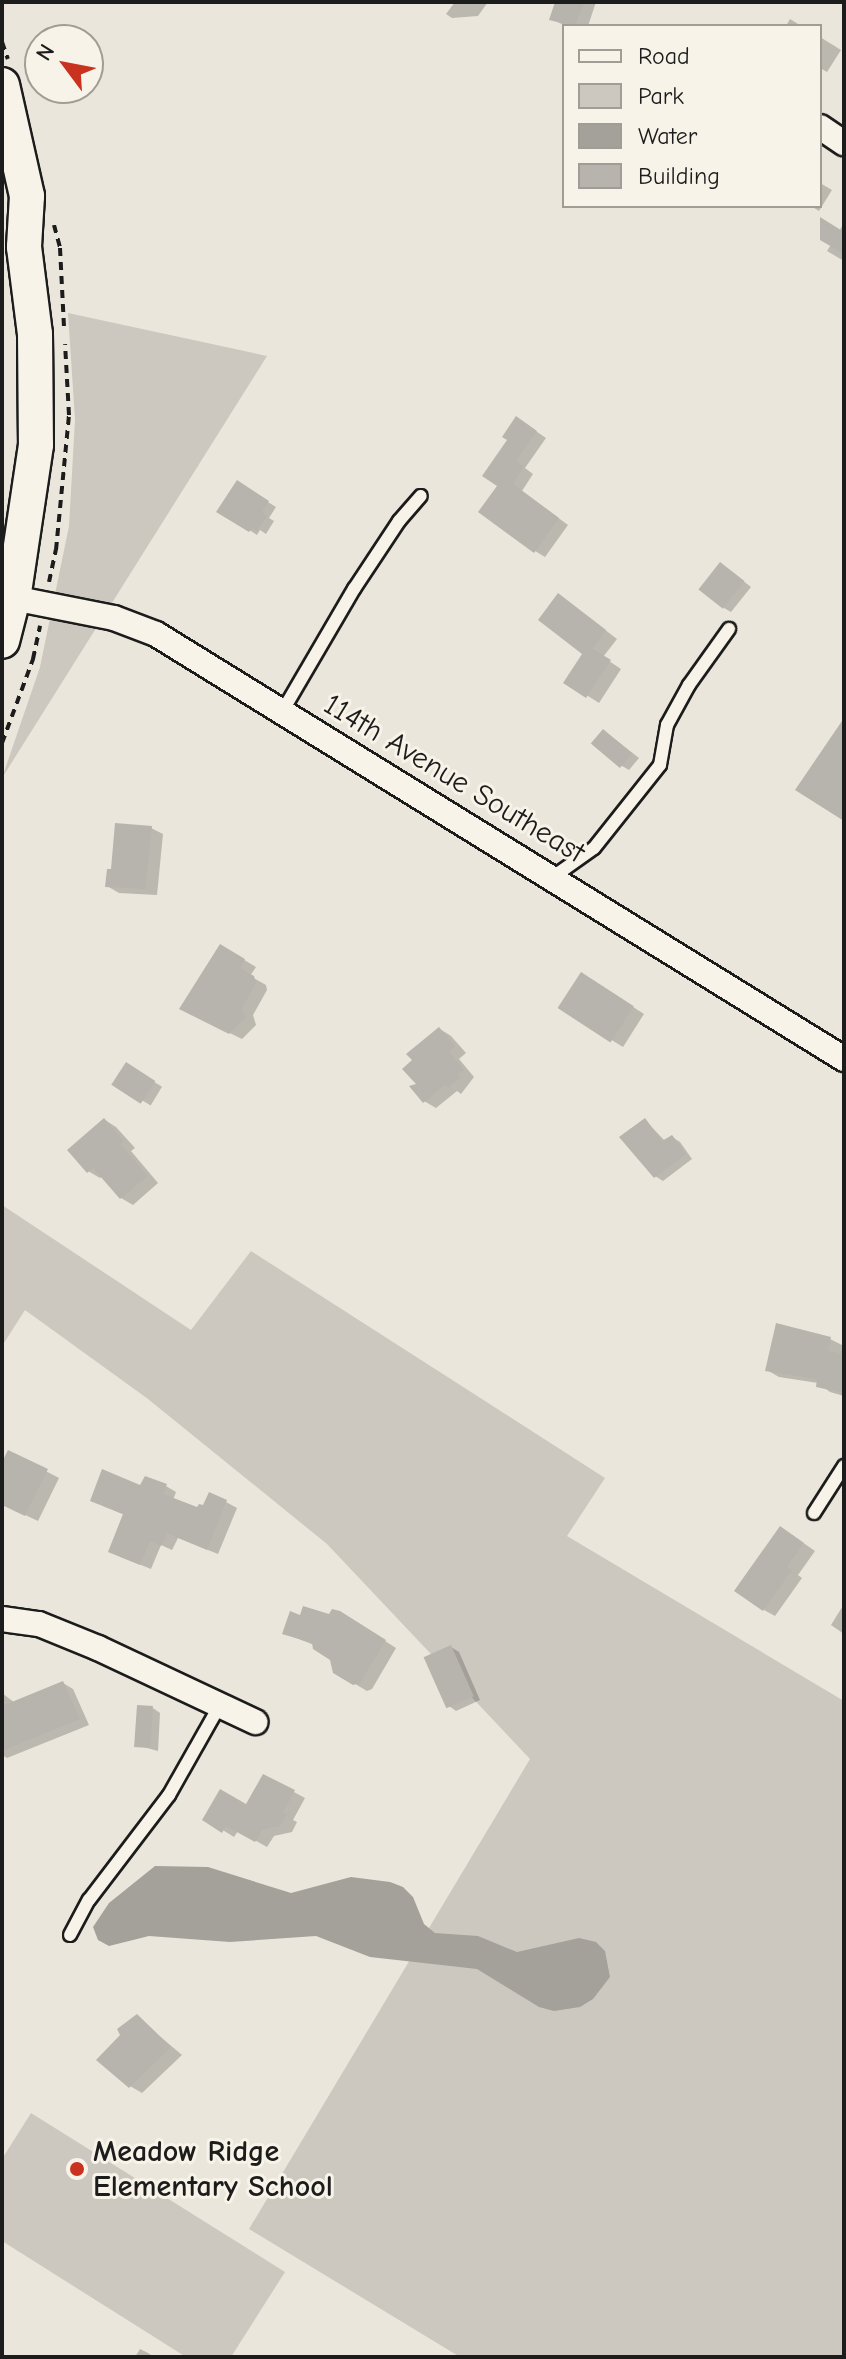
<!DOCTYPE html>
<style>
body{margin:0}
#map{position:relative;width:846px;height:2359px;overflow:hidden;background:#eae6dc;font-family:"Comic Neue",sans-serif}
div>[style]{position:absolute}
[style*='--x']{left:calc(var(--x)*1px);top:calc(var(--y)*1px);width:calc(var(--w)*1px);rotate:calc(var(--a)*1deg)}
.green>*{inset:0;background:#ccc8c0}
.water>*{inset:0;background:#a3a19a}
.shadow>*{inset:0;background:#0003;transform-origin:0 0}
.building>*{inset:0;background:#b6b4ac;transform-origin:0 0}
.path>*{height:4px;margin-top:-2px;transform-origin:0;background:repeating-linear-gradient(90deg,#1c1c1c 0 8px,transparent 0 14px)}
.roads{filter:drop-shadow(2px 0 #1c1c1c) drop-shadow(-2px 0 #1c1c1c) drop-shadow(0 2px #1c1c1c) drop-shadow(0 -2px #1c1c1c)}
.lane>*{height:12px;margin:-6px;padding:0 6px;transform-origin:6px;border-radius:6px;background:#f7f3e8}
.street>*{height:24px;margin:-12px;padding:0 12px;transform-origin:12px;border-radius:12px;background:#f7f3e8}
.secondary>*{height:34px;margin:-17px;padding:0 17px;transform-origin:17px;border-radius:17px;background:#f7f3e8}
.dots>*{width:22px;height:22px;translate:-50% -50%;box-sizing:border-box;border:4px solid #f7f3e8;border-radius:50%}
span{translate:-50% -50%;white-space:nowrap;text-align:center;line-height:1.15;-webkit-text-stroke:6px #f7f3e8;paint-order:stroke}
.street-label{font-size:30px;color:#1c1c1c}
.poi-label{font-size:30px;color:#1c1c1c;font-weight:700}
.left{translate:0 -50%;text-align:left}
.frame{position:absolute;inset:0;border:4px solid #1c1c1c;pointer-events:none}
.legend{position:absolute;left:562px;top:24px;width:260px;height:184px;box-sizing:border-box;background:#f7f3e8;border:2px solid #9f9d96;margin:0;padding:10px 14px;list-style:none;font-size:24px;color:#1c1c1c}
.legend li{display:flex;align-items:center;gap:16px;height:40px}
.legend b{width:40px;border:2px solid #9f9d96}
.north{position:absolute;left:24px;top:24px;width:80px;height:80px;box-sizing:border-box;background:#f7f3e8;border:2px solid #9f9d96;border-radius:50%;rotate:302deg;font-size:22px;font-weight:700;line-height:32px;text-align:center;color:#1c1c1c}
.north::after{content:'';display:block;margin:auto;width:28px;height:36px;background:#c8321e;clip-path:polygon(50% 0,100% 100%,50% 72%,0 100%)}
</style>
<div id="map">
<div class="green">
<div style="clip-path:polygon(68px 313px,267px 356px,2px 778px,40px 667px,69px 526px,75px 420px)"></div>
<div style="clip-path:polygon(2px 1205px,191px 1330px,251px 1251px,605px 1478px,567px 1536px,844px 1701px,844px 2357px,460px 2357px,249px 2229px,530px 1759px,327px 1544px,148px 1399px,25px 1310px,2px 1346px)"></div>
<div style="clip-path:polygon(31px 2113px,285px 2272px,231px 2357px,186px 2357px,2px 2241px,2px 2159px)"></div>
</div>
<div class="water">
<div style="clip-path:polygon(155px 1866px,208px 1867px,291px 1893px,351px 1877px,390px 1882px,403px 1887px,413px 1897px,424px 1924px,435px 1933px,478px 1936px,517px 1952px,579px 1938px,596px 1942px,605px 1951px,610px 1977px,593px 1999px,580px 2007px,554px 2011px,539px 2007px,477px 1969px,370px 1957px,316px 1936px,230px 1942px,149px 1936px,109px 1946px,98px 1940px,93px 1927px,109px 1903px)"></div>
</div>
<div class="shadow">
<div style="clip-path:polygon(455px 2px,488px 2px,478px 16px,452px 18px,446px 14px)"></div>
<div style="clip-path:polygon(557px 2px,596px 2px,588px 26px,566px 26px,551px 19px)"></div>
<div style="clip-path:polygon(790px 19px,798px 24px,801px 26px,786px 26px)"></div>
<div style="clip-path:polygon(820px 37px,841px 50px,827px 72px,820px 68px)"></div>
<div style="clip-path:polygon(820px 183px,832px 190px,819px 211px,811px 206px,820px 206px)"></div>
<div style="clip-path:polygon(844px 223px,844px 261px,827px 251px)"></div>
<div style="clip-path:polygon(527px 425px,546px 438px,525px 468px,533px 474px,522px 491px,568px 525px,545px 557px,535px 551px,499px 486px)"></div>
<div style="clip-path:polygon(237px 483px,276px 507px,269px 518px,274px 521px,266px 534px,260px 530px,257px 535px,219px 511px)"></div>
<div style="clip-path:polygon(728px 569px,751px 587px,731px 612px,724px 608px)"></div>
<div style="clip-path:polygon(570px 603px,617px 639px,603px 657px,621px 669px,599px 703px,566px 682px,585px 653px)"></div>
<div style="clip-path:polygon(611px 736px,639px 758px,629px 770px,622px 766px)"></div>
<div style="clip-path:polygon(151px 828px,163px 834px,157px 895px,119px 893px,107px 886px,113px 871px)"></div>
<div style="clip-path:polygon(221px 946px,256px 967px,250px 976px,266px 985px,267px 990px,253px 1015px,256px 1025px,242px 1039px,193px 1015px)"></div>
<div style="clip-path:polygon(593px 981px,644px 1014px,623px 1047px,560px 1008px)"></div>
<div style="clip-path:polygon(440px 1029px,451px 1036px,466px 1053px,459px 1059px,474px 1077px,461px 1094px,457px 1091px,436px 1108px,424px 1101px,420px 1085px)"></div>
<div style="left:126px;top:1065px;width:42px;height:22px;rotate:31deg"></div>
<div style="clip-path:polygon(105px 1120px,116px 1127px,135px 1148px,131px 1151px,158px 1183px,133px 1205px,121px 1198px,103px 1176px,100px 1178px,88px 1171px)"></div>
<div style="clip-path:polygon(645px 1120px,665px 1141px,672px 1137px,680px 1142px,692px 1159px,663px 1181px,655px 1176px)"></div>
<div style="clip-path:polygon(830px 1339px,842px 1345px,844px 1396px,830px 1392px,818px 1383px,779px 1377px,767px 1370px)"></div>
<div style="clip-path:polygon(9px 1452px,59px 1478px,38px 1521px,2px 1504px,2px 1467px)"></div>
<div style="clip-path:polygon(166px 1486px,176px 1492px,173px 1500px,198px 1510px,226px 1502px,237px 1508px,218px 1554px,178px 1538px,172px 1550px,161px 1545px,151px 1569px,121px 1557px,125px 1515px,103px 1506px,141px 1488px)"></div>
<div style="clip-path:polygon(792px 1535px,815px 1551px,798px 1575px,802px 1578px,775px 1616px,764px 1610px)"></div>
<div style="clip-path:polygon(844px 1604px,844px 1634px,831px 1625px)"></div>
<div style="clip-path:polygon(302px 1617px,352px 1620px,396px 1648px,372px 1689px,367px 1691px,335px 1672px,332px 1658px,314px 1645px,284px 1633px)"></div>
<div style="clip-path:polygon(451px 1647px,459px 1652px,480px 1700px,456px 1711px,449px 1706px)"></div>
<div style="clip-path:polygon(63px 1683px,73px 1689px,89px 1725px,7px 1758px,2px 1755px,2px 1693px,15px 1703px)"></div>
<div style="clip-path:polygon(153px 1708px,160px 1713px,158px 1751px,136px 1745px)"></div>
<div style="clip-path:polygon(264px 1776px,305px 1798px,293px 1820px,297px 1822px,292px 1832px,274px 1836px,267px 1847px,238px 1831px,234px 1837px,205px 1819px,247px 1807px)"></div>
<div style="clip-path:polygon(137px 2017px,182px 2055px,142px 2093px,130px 2086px)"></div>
<div style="clip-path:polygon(140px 2349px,148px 2353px,154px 2357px,135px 2357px)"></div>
</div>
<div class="building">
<div style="clip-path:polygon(555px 2px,584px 2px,575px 26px,549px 20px)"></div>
<div style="clip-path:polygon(820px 217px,844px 232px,844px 254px,820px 240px)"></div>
<div style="clip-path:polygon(516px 416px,537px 431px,516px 461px,524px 466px,513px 484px,559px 518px,534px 553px,478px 512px,497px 486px,482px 476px,507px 440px,502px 437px)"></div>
<div style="clip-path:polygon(237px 480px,269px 501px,262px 512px,267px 516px,257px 531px,252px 528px,249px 532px,216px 512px)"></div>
<div style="left:720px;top:562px;width:31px;height:35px;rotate:38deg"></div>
<div style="clip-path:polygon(558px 593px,606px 630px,593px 649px,611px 660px,586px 698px,563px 683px,582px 654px,538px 620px)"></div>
<div style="clip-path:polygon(844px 718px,844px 821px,795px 790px)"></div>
<div style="left:603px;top:729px;width:38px;height:19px;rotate:40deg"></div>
<div style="clip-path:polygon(115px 823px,152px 826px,145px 889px,105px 887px,107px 869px,111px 869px)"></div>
<div style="clip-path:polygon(220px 944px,245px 959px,240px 968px,254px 976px,256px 983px,242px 1008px,245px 1018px,229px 1034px,179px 1009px)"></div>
<div style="left:581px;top:972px;width:63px;height:43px;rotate:33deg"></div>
<div style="clip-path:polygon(439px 1027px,455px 1046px,449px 1052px,464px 1070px,458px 1074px,461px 1077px,448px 1088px,445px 1085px,423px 1103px,409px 1086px,416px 1084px,402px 1069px,412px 1060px,406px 1054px)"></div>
<div style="left:126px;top:1062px;width:35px;height:27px;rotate:33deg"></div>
<div style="clip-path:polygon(104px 1118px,124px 1141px,120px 1144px,148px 1176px,120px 1199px,93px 1168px,87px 1173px,67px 1150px)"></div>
<div style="clip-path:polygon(645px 1118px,662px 1141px,672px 1135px,686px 1154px,654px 1178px,619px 1137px)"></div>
<div style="clip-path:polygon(776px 1323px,831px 1337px,828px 1351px,844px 1354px,844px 1393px,816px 1387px,817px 1379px,765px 1371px)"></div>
<div style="clip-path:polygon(8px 1450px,48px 1469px,25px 1516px,2px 1505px,2px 1462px)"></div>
<div style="clip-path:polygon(102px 1469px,140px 1485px,145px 1476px,167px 1484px,163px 1494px,197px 1507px,199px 1504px,203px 1505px,209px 1492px,227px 1500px,207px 1550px,167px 1533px,161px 1546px,150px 1541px,140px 1565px,108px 1552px,123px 1514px,90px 1501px)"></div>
<div style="clip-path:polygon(780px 1526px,804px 1543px,787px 1567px,792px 1570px,763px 1611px,734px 1591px)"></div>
<div style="clip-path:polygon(303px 1606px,329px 1614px,332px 1609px,340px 1611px,386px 1640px,360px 1683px,353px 1685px,333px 1673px,330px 1660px,313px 1649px,312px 1643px,282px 1634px,290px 1611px,300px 1615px)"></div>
<div style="left:451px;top:1645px;width:56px;height:30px;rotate:66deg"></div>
<div style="clip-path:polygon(63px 1681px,80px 1719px,2px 1751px,2px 1706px)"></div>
<div style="left:137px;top:1705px;width:16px;height:42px;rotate:4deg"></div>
<div style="clip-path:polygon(263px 1774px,295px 1790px,283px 1812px,287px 1814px,280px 1826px,262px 1830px,255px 1842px,226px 1826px,222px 1833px,202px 1820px,220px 1789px,246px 1804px)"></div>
<div style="clip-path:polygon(137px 2014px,171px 2047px,129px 2088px,96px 2060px,120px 2035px,117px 2029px)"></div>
</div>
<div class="path">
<div style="--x:2;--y:42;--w:18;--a:71"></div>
<div style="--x:54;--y:225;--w:24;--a:75"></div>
<div style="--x:60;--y:248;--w:79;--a:87.1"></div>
<div style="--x:49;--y:582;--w:33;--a:-78"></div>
<div style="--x:56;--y:550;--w:136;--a:-84.5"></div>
<div style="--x:69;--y:415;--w:71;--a:-93.2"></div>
<div style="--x:2;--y:743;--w:90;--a:-69.7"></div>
<div style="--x:33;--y:659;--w:34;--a:-78"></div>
</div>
<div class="roads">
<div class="lane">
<div style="--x:282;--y:712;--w:143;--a:-59.7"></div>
<div style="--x:354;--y:589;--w:82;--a:-56.5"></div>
<div style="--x:399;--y:521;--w:33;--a:-49"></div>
<div style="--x:553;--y:877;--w:50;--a:-35.3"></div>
<div style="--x:594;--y:848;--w:106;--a:-51.5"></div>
<div style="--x:660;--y:765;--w:41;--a:-80.1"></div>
<div style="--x:667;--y:725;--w:46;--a:-61.2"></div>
<div style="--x:689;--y:685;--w:69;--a:-54.5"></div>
<div style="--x:814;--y:1513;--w:56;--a:-57.4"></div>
<div style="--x:70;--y:1935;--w:40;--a:-62"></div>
<div style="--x:89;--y:1900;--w:132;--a:-52.7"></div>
<div style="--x:169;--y:1795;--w:103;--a:-60.5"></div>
</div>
<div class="street">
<div style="--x:820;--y:127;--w:29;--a:34"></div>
<div style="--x:13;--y:598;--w:103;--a:11.2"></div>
<div style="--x:114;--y:618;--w:45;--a:20.9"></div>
<div style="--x:156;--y:634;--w:809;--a:31.7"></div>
<div style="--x:2;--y:1619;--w:37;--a:8"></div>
<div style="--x:39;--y:1624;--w:64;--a:22.1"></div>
<div style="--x:98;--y:1648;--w:174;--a:25.2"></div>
</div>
<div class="secondary">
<div style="--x:2;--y:85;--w:114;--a:77.3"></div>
<div style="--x:27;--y:196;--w:51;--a:93.4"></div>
<div style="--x:24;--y:247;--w:88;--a:82.8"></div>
<div style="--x:35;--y:334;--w:111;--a:89.5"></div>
<div style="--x:36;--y:445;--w:155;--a:98.5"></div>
<div style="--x:13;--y:598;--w:44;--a:104.3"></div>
</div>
</div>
<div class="dots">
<div style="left:77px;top:2169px;background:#c8321e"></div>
</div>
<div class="street-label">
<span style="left:454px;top:779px;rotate:31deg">114th Avenue Southeast</span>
</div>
<div class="poi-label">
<span class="left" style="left:93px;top:2169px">Meadow Ridge<br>Elementary School</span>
</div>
<div class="frame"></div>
<ul class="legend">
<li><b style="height:10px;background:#f7f3e8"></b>Road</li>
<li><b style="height:22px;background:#ccc8c0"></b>Park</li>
<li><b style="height:22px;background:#a3a19a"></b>Water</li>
<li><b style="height:22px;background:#b6b4ac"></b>Building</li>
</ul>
<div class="north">N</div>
</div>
